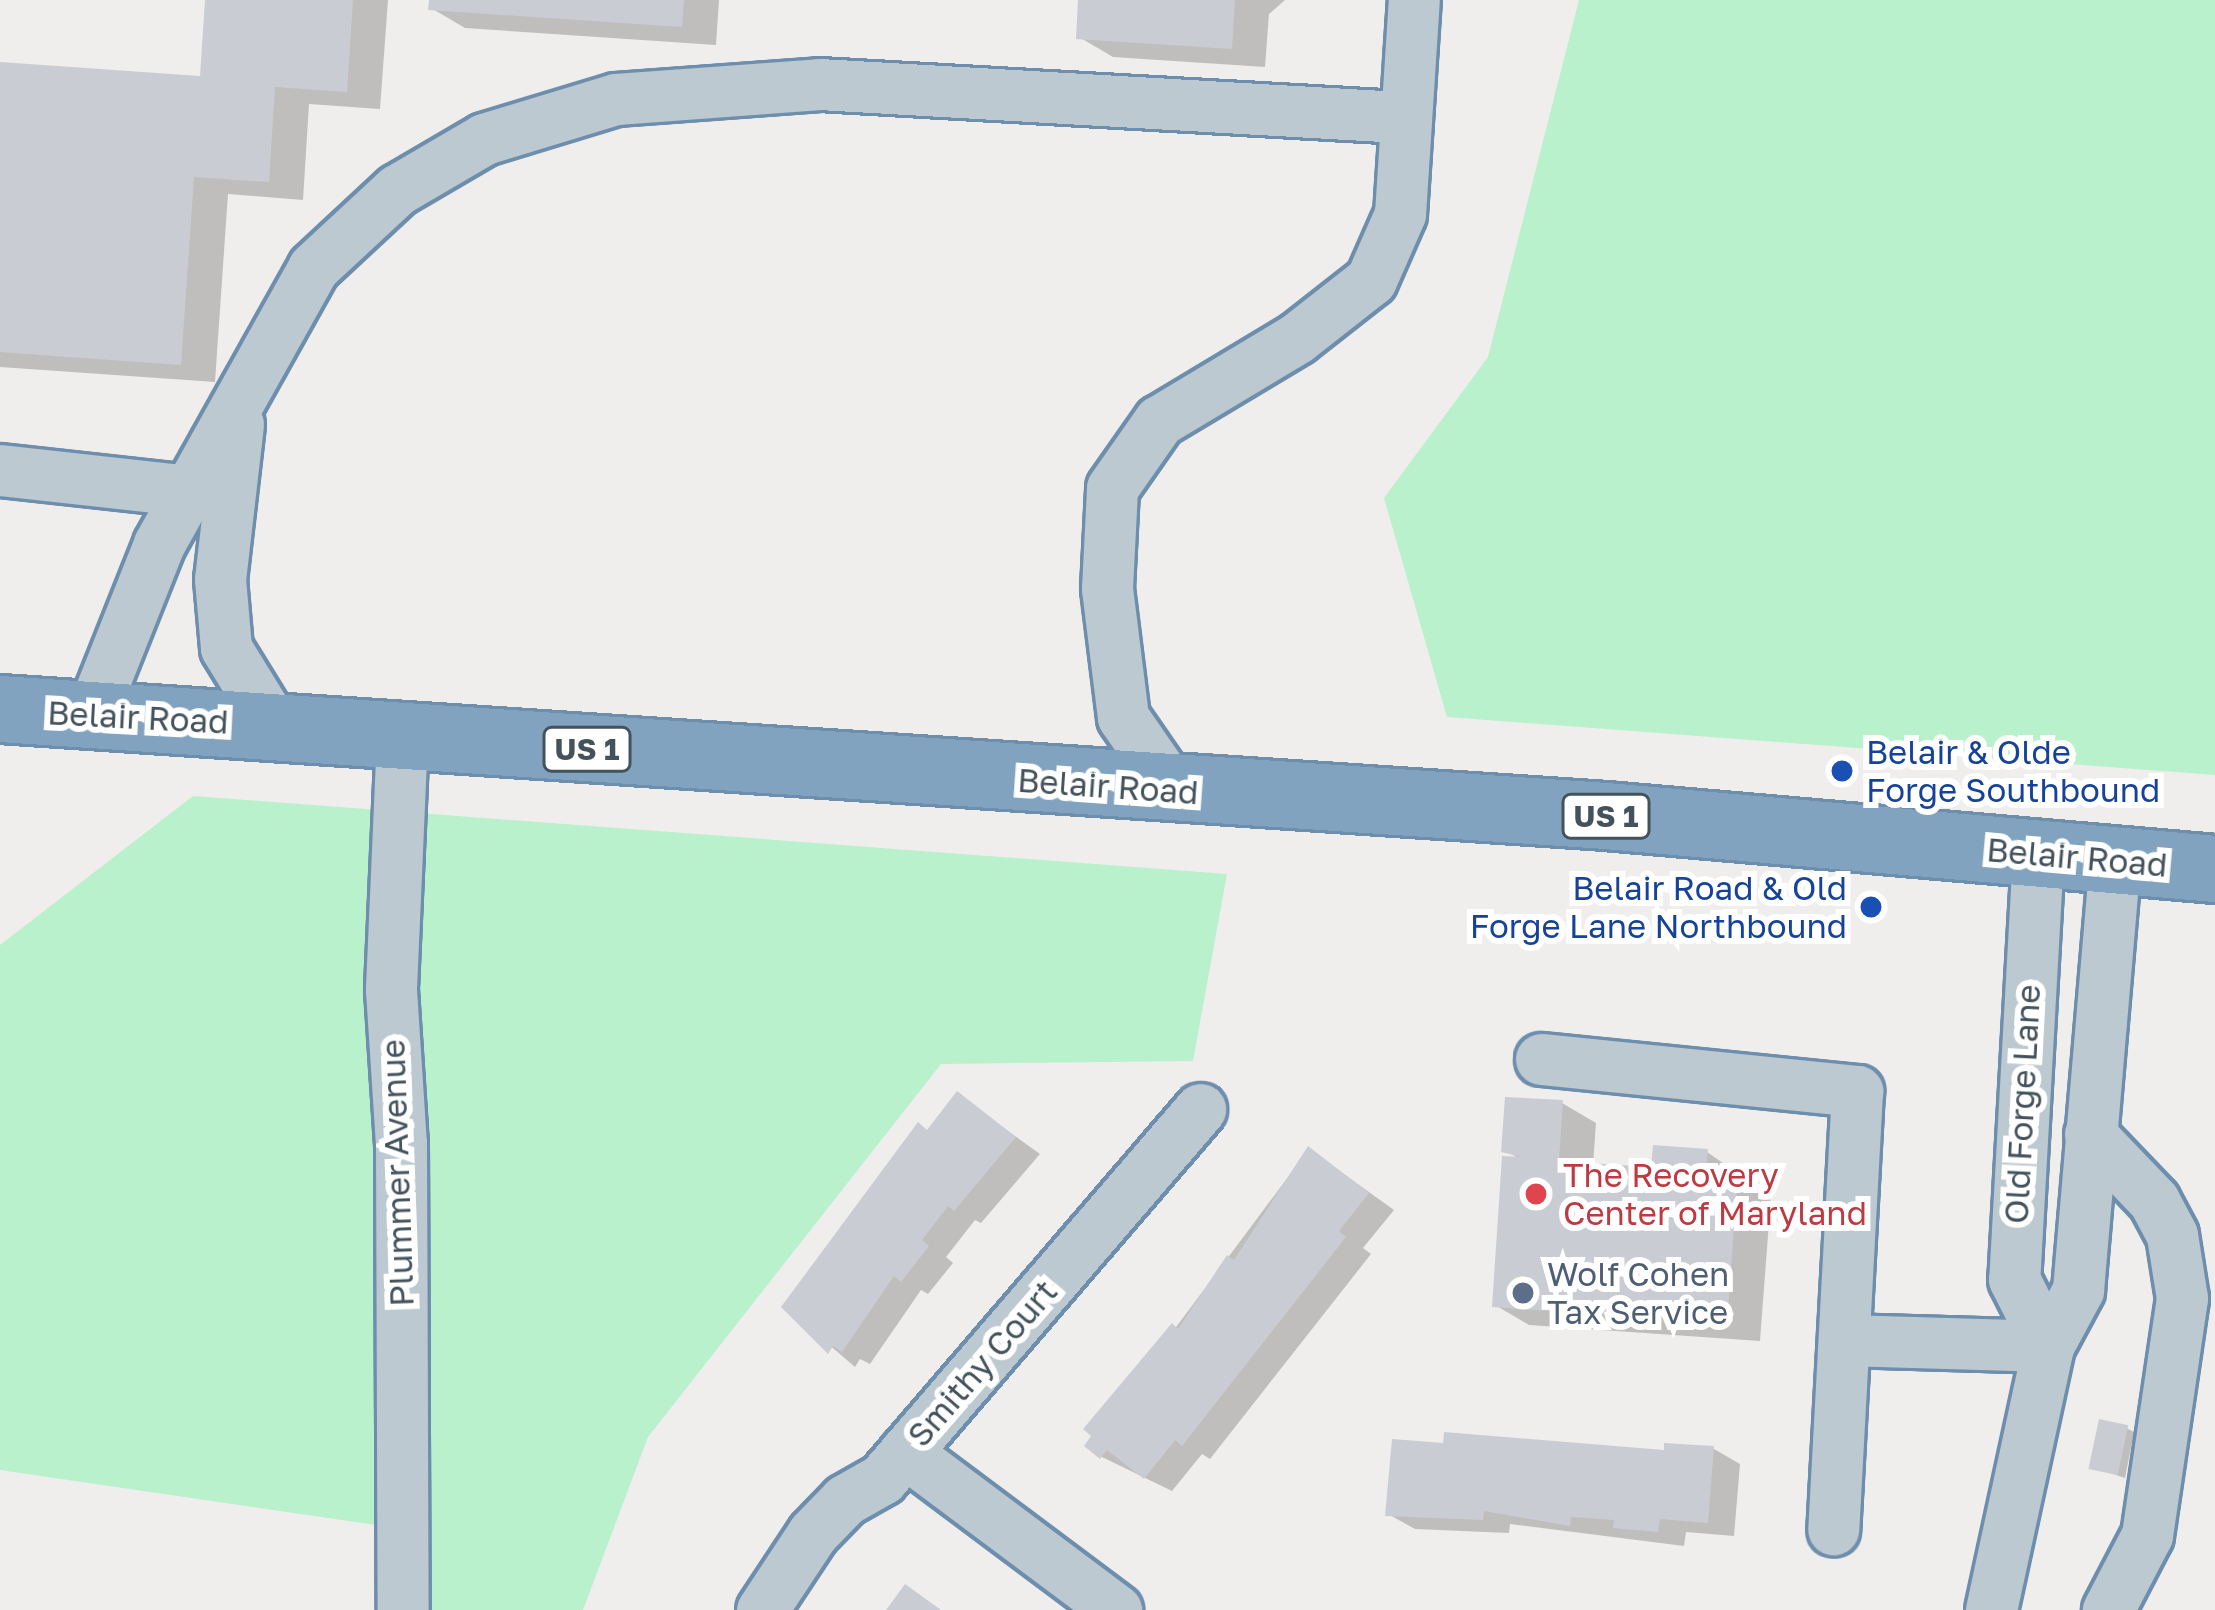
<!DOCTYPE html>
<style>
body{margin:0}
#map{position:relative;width:2215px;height:1610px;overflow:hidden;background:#f0eded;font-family:"Golos Text",sans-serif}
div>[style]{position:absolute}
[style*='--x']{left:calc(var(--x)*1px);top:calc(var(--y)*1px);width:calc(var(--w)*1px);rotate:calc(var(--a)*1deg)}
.green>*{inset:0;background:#b8f1cb}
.shadow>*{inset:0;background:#0003}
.building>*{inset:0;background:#c9cdd3;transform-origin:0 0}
.roads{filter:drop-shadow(3px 0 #6d8eac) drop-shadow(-3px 0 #6d8eac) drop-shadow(0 3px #6d8eac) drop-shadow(0 -3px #6d8eac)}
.minor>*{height:51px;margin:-25.5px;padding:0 25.5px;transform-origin:25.5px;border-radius:25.5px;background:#bdc9d1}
.highway>*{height:66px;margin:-33px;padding:0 33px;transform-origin:33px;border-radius:33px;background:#81a3c0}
.dots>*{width:33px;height:33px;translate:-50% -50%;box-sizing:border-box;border:6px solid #fff;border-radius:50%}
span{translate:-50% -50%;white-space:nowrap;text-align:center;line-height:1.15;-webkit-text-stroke:12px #fff;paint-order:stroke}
.shield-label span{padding:3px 9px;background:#fff;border:3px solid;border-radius:9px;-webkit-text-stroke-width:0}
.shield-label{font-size:30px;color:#44525c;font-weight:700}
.street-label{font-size:33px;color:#44525c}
.transit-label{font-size:33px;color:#164399}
.left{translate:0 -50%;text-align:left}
.right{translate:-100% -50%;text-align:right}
.health-label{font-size:33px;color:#be3a42}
.service-label{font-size:33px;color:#4e5e75}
</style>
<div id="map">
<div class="green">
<div style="clip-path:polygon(1579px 0,2215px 0,2215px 775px,1447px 717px,1384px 498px,1488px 357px)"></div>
<div style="clip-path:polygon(193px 796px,1227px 874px,1193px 1061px,941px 1064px,648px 1437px,583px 1610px,432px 1610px,431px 1533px,0 1470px,0 945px)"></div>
</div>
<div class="shadow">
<div style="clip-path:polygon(208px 0,388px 0,380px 109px,309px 104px,303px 200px,228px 194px,215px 382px,0 367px,0 65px,203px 79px)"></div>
<div style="clip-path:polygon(432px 0,719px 0,716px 45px,465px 28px,431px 8px)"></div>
<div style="clip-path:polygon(1081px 0,1285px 0,1269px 14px,1265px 67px,1113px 57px,1079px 37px)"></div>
<div style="clip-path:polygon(958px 1095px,1040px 1154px,981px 1223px,975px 1220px,946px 1257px,953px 1263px,928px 1294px,921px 1290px,870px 1364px,860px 1359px,855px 1367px,785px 1307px)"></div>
<div style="clip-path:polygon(1562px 1103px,1596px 1123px,1593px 1166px,1654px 1171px,1707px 1152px,1771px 1196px,1760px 1341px,1529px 1325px,1495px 1305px,1522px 1160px,1504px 1150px)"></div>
<div style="clip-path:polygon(1309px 1149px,1394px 1210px,1363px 1248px,1371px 1254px,1210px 1459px,1202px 1454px,1172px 1491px,1102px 1457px,1088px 1445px)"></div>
<div style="clip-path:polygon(2126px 1428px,2134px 1432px,2125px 1478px,2092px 1467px)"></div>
<div style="clip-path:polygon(1714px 1449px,1740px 1464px,1734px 1536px,1686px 1532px,1684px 1546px,1510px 1524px,1509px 1533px,1415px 1529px,1388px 1514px)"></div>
</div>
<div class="building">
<div style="clip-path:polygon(205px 0,353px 0,347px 92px,275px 87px,269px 182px,194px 177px,181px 365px,0 352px,0 62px,200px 76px)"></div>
<div style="clip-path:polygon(429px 0,684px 0,682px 27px,428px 10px)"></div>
<div style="clip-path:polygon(1078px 0,1235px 0,1232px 49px,1076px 39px)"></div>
<div style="clip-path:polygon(957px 1091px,1016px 1137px,954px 1211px,948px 1206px,922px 1240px,929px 1246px,901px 1282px,894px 1276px,842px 1352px,833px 1346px,828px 1354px,781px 1307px,918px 1122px,927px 1130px)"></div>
<div style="clip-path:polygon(1505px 1097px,1563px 1100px,1559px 1161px,1651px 1167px,1653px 1145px,1708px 1149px,1706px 1172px,1738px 1174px,1727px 1323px,1492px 1307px,1502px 1156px,1523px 1157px,1501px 1152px)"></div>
<div style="clip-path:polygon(1308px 1146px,1369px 1193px,1339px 1231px,1346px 1237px,1182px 1446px,1175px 1440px,1144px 1479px,1107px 1450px,1100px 1459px,1084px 1446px,1091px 1436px,1083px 1429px,1172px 1323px,1178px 1329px,1227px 1255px,1234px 1260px)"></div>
<div style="left:2099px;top:1419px;width:30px;height:51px;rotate:12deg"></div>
<div style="clip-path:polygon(1444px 1432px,1664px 1450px,1664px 1443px,1714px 1446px,1708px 1523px,1660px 1519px,1658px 1532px,1613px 1528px,1614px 1520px,1571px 1517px,1570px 1526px,1484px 1511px,1483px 1520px,1385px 1516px,1392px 1439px,1443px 1443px)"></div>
<div style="clip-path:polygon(905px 1584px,941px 1610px,886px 1610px)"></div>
</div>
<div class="roads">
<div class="minor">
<div style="--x:238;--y:424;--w:156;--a:96.6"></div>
<div style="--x:220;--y:579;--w:69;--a:85"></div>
<div style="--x:226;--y:648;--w:92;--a:58.4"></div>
<div style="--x:0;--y:470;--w:191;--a:6.3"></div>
<div style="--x:91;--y:715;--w:184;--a:-68.3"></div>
<div style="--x:159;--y:544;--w:316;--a:-60.8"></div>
<div style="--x:313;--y:268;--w:115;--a:-42.9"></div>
<div style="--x:397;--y:190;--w:101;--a:-30.4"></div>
<div style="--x:484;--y:139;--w:138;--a:-16.9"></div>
<div style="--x:616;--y:99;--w:204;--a:-4.2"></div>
<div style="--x:819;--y:84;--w:583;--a:3.25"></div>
<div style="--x:402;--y:736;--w:254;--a:92.5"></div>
<div style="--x:391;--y:990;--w:153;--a:86.3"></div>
<div style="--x:401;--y:1143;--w:467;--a:89.8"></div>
<div style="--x:1174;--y:791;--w:90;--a:-124.6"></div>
<div style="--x:1123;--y:717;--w:130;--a:-97.1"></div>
<div style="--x:1107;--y:588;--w:100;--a:-87.1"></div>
<div style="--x:1112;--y:488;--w:82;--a:-55"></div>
<div style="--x:1159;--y:421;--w:161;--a:-31"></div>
<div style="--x:1297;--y:338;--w:94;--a:-38.1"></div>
<div style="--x:1371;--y:280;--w:72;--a:-66.3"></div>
<div style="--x:1400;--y:214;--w:214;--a:-86.3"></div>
<div style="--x:2038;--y:854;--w:426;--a:93.2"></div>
<div style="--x:2014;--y:1279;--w:75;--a:63.1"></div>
<div style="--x:1541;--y:1059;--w:318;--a:5.8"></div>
<div style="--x:1857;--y:1091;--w:439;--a:93.1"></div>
<div style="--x:2090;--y:1134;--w:93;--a:46.3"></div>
<div style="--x:2154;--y:1201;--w:38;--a:62"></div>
<div style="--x:2172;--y:1235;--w:64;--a:81"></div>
<div style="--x:2182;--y:1298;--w:240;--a:98.4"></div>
<div style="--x:2147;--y:1535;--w:85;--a:117.5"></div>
<div style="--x:1845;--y:1340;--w:203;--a:1.7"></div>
<div style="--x:905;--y:1452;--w:264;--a:36.8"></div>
<div style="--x:762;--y:1610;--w:92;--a:-56.5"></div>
<div style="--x:813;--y:1533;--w:46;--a:-45.9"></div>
<div style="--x:845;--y:1500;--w:43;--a:-29.6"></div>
<div style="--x:882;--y:1479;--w:488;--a:-49.3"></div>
<div style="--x:1991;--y:1610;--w:270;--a:-77.8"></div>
<div style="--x:2048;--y:1346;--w:64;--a:-61.8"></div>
<div style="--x:2078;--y:1290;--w:432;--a:-85.1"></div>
</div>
<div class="highway">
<div style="--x:0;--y:709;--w:1610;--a:3.81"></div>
<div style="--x:1606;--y:816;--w:611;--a:4.97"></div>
</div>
</div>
<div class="dots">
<div style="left:1842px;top:771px;background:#1a4fb4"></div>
<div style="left:1871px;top:907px;background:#1a4fb4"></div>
<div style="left:1536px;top:1194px;background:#e0444e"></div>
<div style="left:1523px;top:1293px;background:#5c6f8a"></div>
</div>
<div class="shield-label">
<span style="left:587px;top:749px">US 1</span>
<span style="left:1606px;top:816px">US 1</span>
</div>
<div class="street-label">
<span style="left:138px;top:717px;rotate:3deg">Belair Road</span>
<span style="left:1108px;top:786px;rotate:4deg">Belair Road</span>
<span style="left:2077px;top:857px;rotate:5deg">Belair Road</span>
<span style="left:2022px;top:1104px;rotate:-87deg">Old Forge Lane</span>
<span style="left:397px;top:1173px;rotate:-92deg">Plummer Avenue</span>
<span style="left:982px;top:1363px;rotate:-49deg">Smithy Court</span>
</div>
<div class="transit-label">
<span class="left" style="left:1866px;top:771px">Belair &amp; Olde<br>Forge Southbound</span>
<span class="right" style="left:1847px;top:907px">Belair Road &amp; Old<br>Forge Lane Northbound</span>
</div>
<div class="health-label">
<span class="left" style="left:1563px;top:1194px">The Recovery<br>Center of Maryland</span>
</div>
<div class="service-label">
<span class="left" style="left:1547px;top:1293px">Wolf Cohen<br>Tax Service</span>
</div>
</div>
